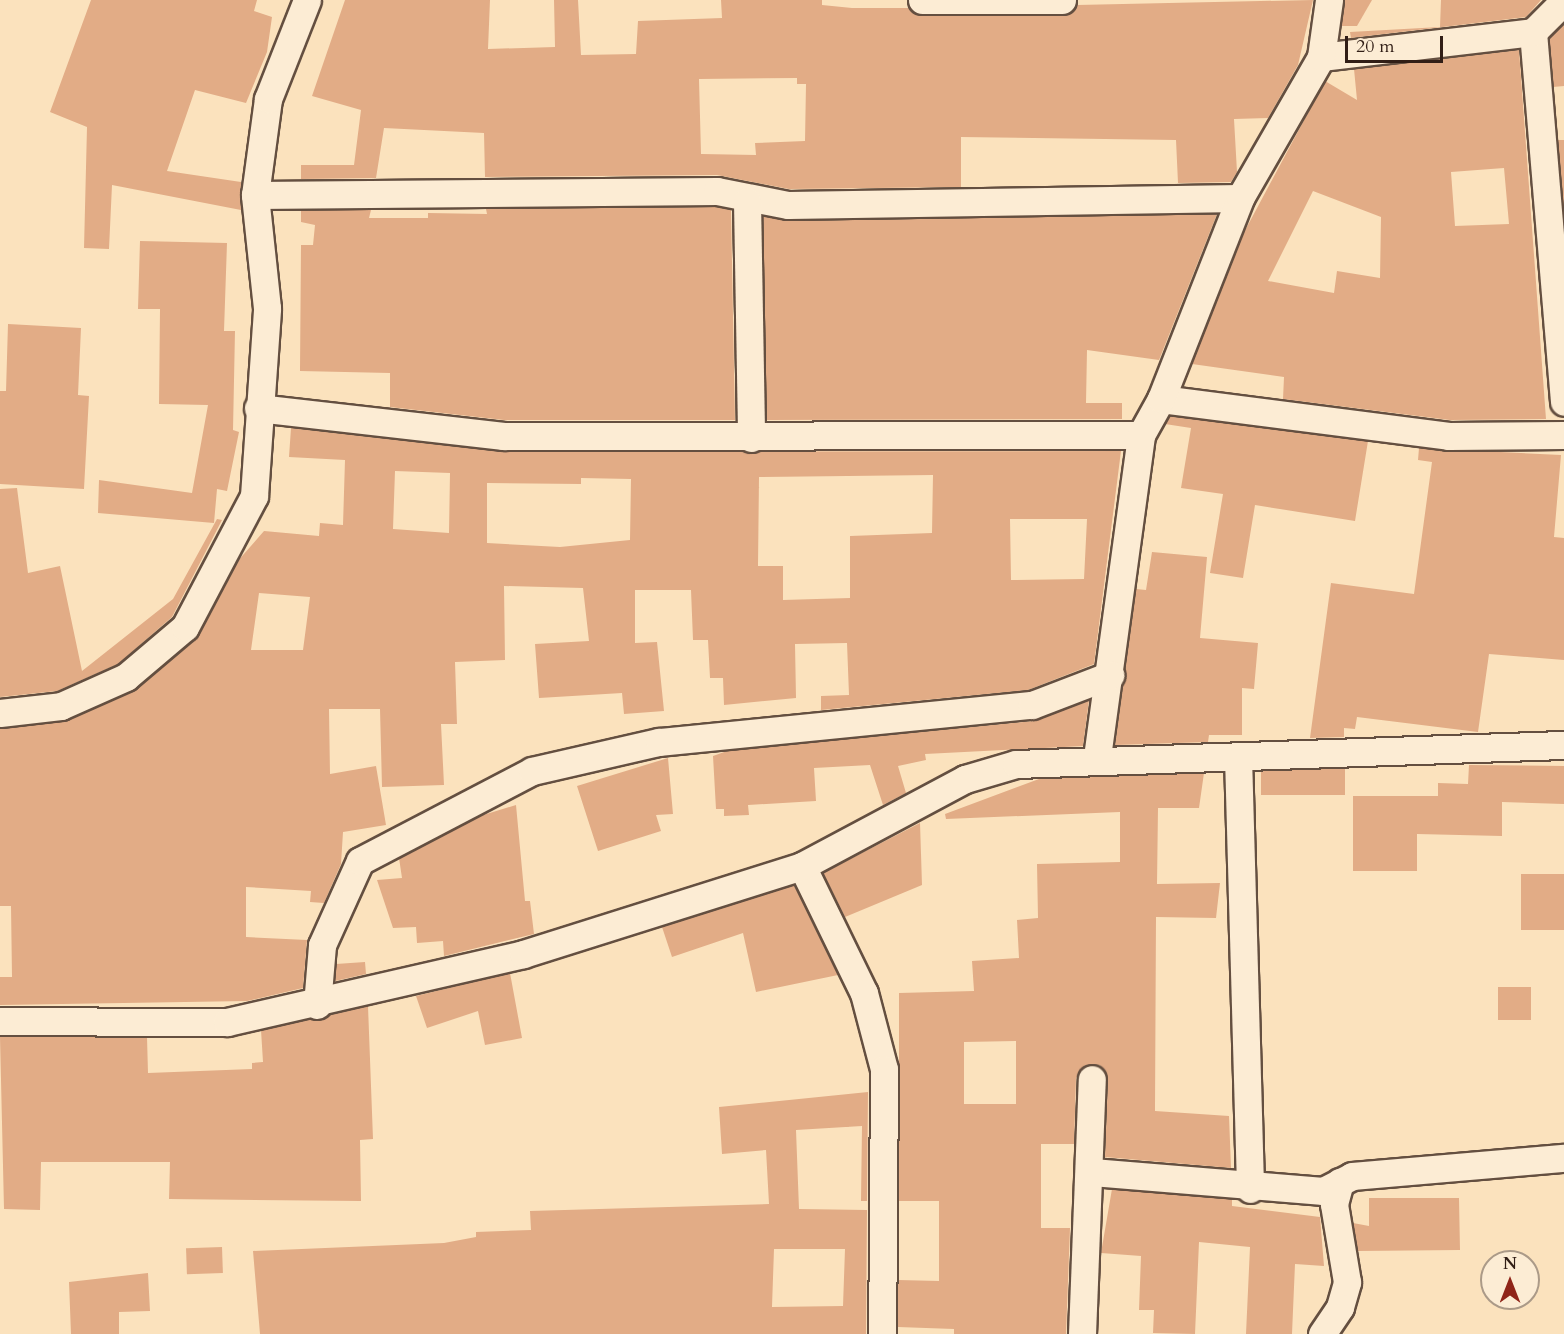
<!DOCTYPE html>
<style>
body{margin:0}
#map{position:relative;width:1564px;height:1334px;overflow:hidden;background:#fbe2bd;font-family:Cardo,serif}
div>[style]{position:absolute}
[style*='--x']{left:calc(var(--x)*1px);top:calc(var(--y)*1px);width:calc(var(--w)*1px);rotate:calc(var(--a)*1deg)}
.building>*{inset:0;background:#e2ac86;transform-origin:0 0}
.roads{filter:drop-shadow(2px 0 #644f40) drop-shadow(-2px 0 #644f40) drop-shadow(0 2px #644f40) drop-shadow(0 -2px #644f40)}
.street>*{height:27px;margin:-13.5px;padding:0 13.5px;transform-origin:13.5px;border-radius:13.5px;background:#fcecd4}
span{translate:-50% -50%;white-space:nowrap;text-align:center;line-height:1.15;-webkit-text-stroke:5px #fcecd4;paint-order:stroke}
.north{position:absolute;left:1480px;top:1250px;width:60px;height:60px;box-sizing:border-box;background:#fcecd4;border:2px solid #ab9a88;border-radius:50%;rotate:0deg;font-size:16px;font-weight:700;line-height:24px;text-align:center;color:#311e16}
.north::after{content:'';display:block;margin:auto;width:21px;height:27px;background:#8f2418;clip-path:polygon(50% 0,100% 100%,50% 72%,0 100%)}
.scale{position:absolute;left:1345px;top:36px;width:98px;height:27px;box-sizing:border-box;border:3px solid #311e16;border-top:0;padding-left:8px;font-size:18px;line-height:21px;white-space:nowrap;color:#311e16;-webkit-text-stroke:4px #fcecd4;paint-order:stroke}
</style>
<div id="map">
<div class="building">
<div style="clip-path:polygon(91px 0,257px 0,254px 11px,272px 17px,267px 52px,246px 103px,195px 90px,167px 171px,241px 182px,241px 210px,112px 185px,109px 249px,84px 248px,87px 127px,50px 112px)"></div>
<div style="clip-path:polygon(evenodd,345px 0,490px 0,488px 49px,555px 47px,554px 0,578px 0,581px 55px,636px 54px,638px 21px,722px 18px,721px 0,822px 0,822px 5px,852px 8px,908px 8px,922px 16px,1062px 16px,1077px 5px,1313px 0,1298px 65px,1268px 118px,1234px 119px,1237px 172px,1231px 182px,1178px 183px,1176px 140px,961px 137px,961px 187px,789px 189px,717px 175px,485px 177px,484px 133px,384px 128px,376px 178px,301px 179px,301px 165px,354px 165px,361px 110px,312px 96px,345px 0,797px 78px,797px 84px,806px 84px,805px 141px,755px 143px,756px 155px,701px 154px,699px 79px,797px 78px)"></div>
<div style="clip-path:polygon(1344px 0,1372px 0,1357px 26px,1341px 26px)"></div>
<div style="clip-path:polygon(1441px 0,1541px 0,1526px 17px,1351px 38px,1350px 32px,1440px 27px)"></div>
<div style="clip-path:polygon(1564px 24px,1564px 86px,1553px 87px,1549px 38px)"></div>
<div style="clip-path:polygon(evenodd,1519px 50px,1546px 419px,1450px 420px,1283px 399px,1284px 377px,1192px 364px,1241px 238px,1325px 81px,1357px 100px,1354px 69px,1519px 50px,1504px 168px,1509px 224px,1455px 226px,1451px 172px,1504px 168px,1519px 50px,1313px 191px,1381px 217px,1380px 278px,1337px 271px,1334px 293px,1268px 281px,1313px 191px)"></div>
<div style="clip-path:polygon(1558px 140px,1564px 140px,1564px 213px)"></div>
<div style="clip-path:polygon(716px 207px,731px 210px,735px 420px,504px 420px,390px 407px,390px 373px,300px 371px,301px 245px,313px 245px,315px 225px,301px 222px,301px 210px,371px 210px,369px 218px,428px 218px,428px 213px,487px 214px,486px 209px)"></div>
<div style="clip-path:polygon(1217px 214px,1159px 360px,1087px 350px,1086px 403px,1122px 403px,1122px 419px,766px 420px,763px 216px,788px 221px)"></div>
<div style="clip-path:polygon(140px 241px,227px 243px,224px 331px,235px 331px,233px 430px,239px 432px,227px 491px,217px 489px,214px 523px,98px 513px,99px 480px,192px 493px,208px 405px,159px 404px,160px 309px,138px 309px)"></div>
<div style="clip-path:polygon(8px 324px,81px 328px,78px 395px,89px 396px,84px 489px,0 484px,0 391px,6px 391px)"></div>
<div style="clip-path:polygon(1170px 416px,1368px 441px,1355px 521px,1255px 505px,1243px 578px,1210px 573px,1223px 494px,1181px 488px,1191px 428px,1165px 424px)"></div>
<div style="clip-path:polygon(evenodd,291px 428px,503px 452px,1121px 451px,1094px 664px,1028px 690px,821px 710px,821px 696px,849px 695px,847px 643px,795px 644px,796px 698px,724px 705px,723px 678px,710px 678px,708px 640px,693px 640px,691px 590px,635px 590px,635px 643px,657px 642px,664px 711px,624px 714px,622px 693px,539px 698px,535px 644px,589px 641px,583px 588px,504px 586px,505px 660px,455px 662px,457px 724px,441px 724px,444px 785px,382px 787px,380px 709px,329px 709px,330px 774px,376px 766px,386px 825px,343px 832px,341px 864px,324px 903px,310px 902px,311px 891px,246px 887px,246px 937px,307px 940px,303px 988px,247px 1001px,0 1005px,0 977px,12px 977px,11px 906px,0 906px,0 728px,67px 720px,133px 691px,195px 639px,236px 563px,264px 531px,319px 536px,320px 523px,343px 525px,345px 460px,289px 457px,291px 428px,395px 471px,450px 473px,449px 533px,393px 529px,395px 471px,291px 428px,933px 475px,932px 533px,850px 536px,850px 598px,783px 600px,783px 566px,758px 566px,759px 477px,933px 475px,291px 428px,581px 478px,631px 479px,630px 540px,560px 547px,487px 543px,487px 483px,581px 484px,581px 478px,291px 428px,1010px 519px,1087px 519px,1084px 579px,1011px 580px,1010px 519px,291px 428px,259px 593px,310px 597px,303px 650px,251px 650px,259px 593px)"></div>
<div style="clip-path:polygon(1419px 448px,1561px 455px,1554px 537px,1564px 538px,1564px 660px,1489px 654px,1478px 732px,1357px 717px,1355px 729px,1344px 728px,1344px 737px,1310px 738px,1331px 583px,1414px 594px,1432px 462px,1418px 460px)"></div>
<div style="clip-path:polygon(17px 488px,28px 573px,60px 566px,82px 671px,173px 599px,217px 519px,222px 520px,172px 617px,118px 664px,57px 691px,0 697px,0 489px)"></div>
<div style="clip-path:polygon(1152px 552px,1207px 557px,1200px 638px,1258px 643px,1254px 689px,1242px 688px,1242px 735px,1209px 735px,1208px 742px,1115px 745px,1136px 589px,1146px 590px)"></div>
<div style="clip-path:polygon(1089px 700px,1083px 746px,925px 754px,926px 760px,898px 766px,906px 793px,883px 805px,870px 765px,814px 768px,816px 801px,748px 805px,749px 815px,724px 816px,724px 809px,716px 809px,713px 756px,727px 751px,1034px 721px)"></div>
<div style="clip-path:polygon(668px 758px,673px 814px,656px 815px,661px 831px,598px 851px,577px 786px)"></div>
<div style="clip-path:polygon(1469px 765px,1564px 766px,1564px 804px,1502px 802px,1502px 836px,1417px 834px,1417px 871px,1353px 871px,1353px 796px,1438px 796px,1438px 783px,1468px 784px)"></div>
<div style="left:1345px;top:768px;width:27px;height:84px;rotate:90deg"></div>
<div style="clip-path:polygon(evenodd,1204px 773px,1199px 808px,1158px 808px,1157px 884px,1220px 883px,1216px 918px,1156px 917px,1155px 1111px,1229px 1116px,1231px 1168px,1105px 1157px,1108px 1079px,1100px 1065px,1085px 1065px,1076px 1078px,1074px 1144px,1041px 1144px,1041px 1228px,1070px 1228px,1066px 1334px,954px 1334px,954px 1329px,898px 1327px,898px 1280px,939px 1281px,939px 1201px,899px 1201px,899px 993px,974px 991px,972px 961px,1019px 958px,1017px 920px,1038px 918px,1037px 864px,1120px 862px,1120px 812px,946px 819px,945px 814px,1039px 779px,1204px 773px,1016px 1041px,1016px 1104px,964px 1104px,964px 1042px,1016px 1041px)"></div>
<div style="clip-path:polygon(516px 805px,525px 901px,530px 901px,534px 934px,444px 956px,443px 941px,417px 943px,416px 927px,393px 928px,377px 880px,402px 878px,399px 858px,480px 816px)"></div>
<div style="clip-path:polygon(920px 823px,922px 885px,845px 917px,823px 873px)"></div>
<div style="left:1521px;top:874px;width:43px;height:56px"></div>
<div style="clip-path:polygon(794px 885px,838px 975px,756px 992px,743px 933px,672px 957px,662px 927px)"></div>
<div style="clip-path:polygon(365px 962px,366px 974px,335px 981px,336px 964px)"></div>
<div style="clip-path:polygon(510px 973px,522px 1038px,485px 1045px,478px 1011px,427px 1028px,416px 996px)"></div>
<div style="left:1498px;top:987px;width:33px;height:33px"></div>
<div style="clip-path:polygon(368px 1006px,373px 1139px,360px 1140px,361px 1201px,169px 1199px,170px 1162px,41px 1162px,40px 1210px,4px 1209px,0 1037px,147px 1037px,148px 1073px,252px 1069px,252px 1063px,263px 1062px,261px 1030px)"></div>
<div style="clip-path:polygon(evenodd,868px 1092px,867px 1201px,861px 1201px,862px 1126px,796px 1130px,799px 1209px,867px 1210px,866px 1334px,260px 1334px,253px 1251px,444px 1243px,476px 1237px,476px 1232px,531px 1230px,530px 1211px,769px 1204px,766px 1150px,722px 1154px,719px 1107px,868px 1092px,774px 1249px,845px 1249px,843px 1306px,772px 1307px,774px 1249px)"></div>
<div style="clip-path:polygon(1112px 1189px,1232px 1199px,1232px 1206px,1320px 1217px,1324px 1266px,1295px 1264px,1292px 1334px,1246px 1334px,1250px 1247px,1199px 1242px,1195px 1334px,1153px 1333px,1154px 1310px,1139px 1310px,1141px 1256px,1101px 1253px)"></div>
<div style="clip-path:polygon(1369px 1198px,1459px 1198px,1460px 1250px,1358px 1251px,1353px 1223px,1369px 1226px)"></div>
<div style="left:222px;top:1247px;width:26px;height:36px;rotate:88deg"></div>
<div style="clip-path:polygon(148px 1273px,150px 1311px,119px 1312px,119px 1334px,71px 1334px,69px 1282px)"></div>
</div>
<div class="roads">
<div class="street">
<div style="--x:922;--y:0;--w:140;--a:0"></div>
<div style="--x:1533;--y:32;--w:371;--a:85.2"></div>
<div style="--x:1321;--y:57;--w:213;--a:-6.7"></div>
<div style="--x:1533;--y:32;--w:44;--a:-45"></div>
<div style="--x:255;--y:195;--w:462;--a:-0.5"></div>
<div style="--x:717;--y:191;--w:72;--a:11.2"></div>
<div style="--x:788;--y:205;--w:452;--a:-0.9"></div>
<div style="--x:747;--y:201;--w:237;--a:89"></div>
<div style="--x:1161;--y:399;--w:290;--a:7.3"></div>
<div style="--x:1449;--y:436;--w:115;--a:-0.5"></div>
<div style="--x:258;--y:408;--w:247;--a:6.5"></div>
<div style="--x:503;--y:436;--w:638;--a:-0.09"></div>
<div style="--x:0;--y:713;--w:61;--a:-6.5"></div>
<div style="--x:61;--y:706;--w:71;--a:-24"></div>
<div style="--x:126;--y:677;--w:77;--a:-40.3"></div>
<div style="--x:185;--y:627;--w:148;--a:-62.2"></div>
<div style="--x:254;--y:496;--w:188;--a:-86"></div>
<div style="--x:267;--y:308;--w:114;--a:-96.1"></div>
<div style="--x:255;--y:195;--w:97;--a:-82.3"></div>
<div style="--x:268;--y:99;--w:106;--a:-68.5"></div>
<div style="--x:1238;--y:756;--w:433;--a:88.4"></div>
<div style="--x:1097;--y:757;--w:325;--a:-82.2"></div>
<div style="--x:1141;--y:435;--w:41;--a:-60.9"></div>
<div style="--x:1161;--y:399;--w:216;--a:-68.5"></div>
<div style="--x:1240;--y:198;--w:163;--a:-60.1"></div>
<div style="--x:1321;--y:57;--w:58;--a:-82"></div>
<div style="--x:802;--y:866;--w:141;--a:64"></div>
<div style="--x:864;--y:993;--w:79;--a:75.3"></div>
<div style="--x:884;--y:1069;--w:265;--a:90.4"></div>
<div style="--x:317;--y:1005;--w:60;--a:-85.2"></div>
<div style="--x:322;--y:945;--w:92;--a:-65.7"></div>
<div style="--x:360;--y:861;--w:194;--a:-27.6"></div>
<div style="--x:532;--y:771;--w:130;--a:-12.9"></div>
<div style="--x:659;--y:742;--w:375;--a:-5.7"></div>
<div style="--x:1032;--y:705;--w:84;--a:-21"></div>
<div style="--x:0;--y:1021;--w:227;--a:0.3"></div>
<div style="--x:227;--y:1022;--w:304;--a:-12.9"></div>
<div style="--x:523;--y:954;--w:293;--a:-17.5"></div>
<div style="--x:802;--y:866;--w:185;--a:-28.1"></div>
<div style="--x:965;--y:779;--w:53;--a:-16.4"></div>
<div style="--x:1016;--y:764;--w:548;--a:-1.99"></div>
<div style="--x:1092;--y:1172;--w:232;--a:4.7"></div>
<div style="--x:1323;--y:1191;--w:33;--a:-27"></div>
<div style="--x:1352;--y:1176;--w:213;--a:-4.9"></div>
<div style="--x:1082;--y:1334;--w:255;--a:-87.8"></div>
<div style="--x:1322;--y:1334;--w:32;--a:-56"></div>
<div style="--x:1340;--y:1307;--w:26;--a:-74"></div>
<div style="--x:1347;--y:1282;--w:79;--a:-99.5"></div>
<div style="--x:1334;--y:1204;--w:23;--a:-75"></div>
</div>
</div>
<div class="north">N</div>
<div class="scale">20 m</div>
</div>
